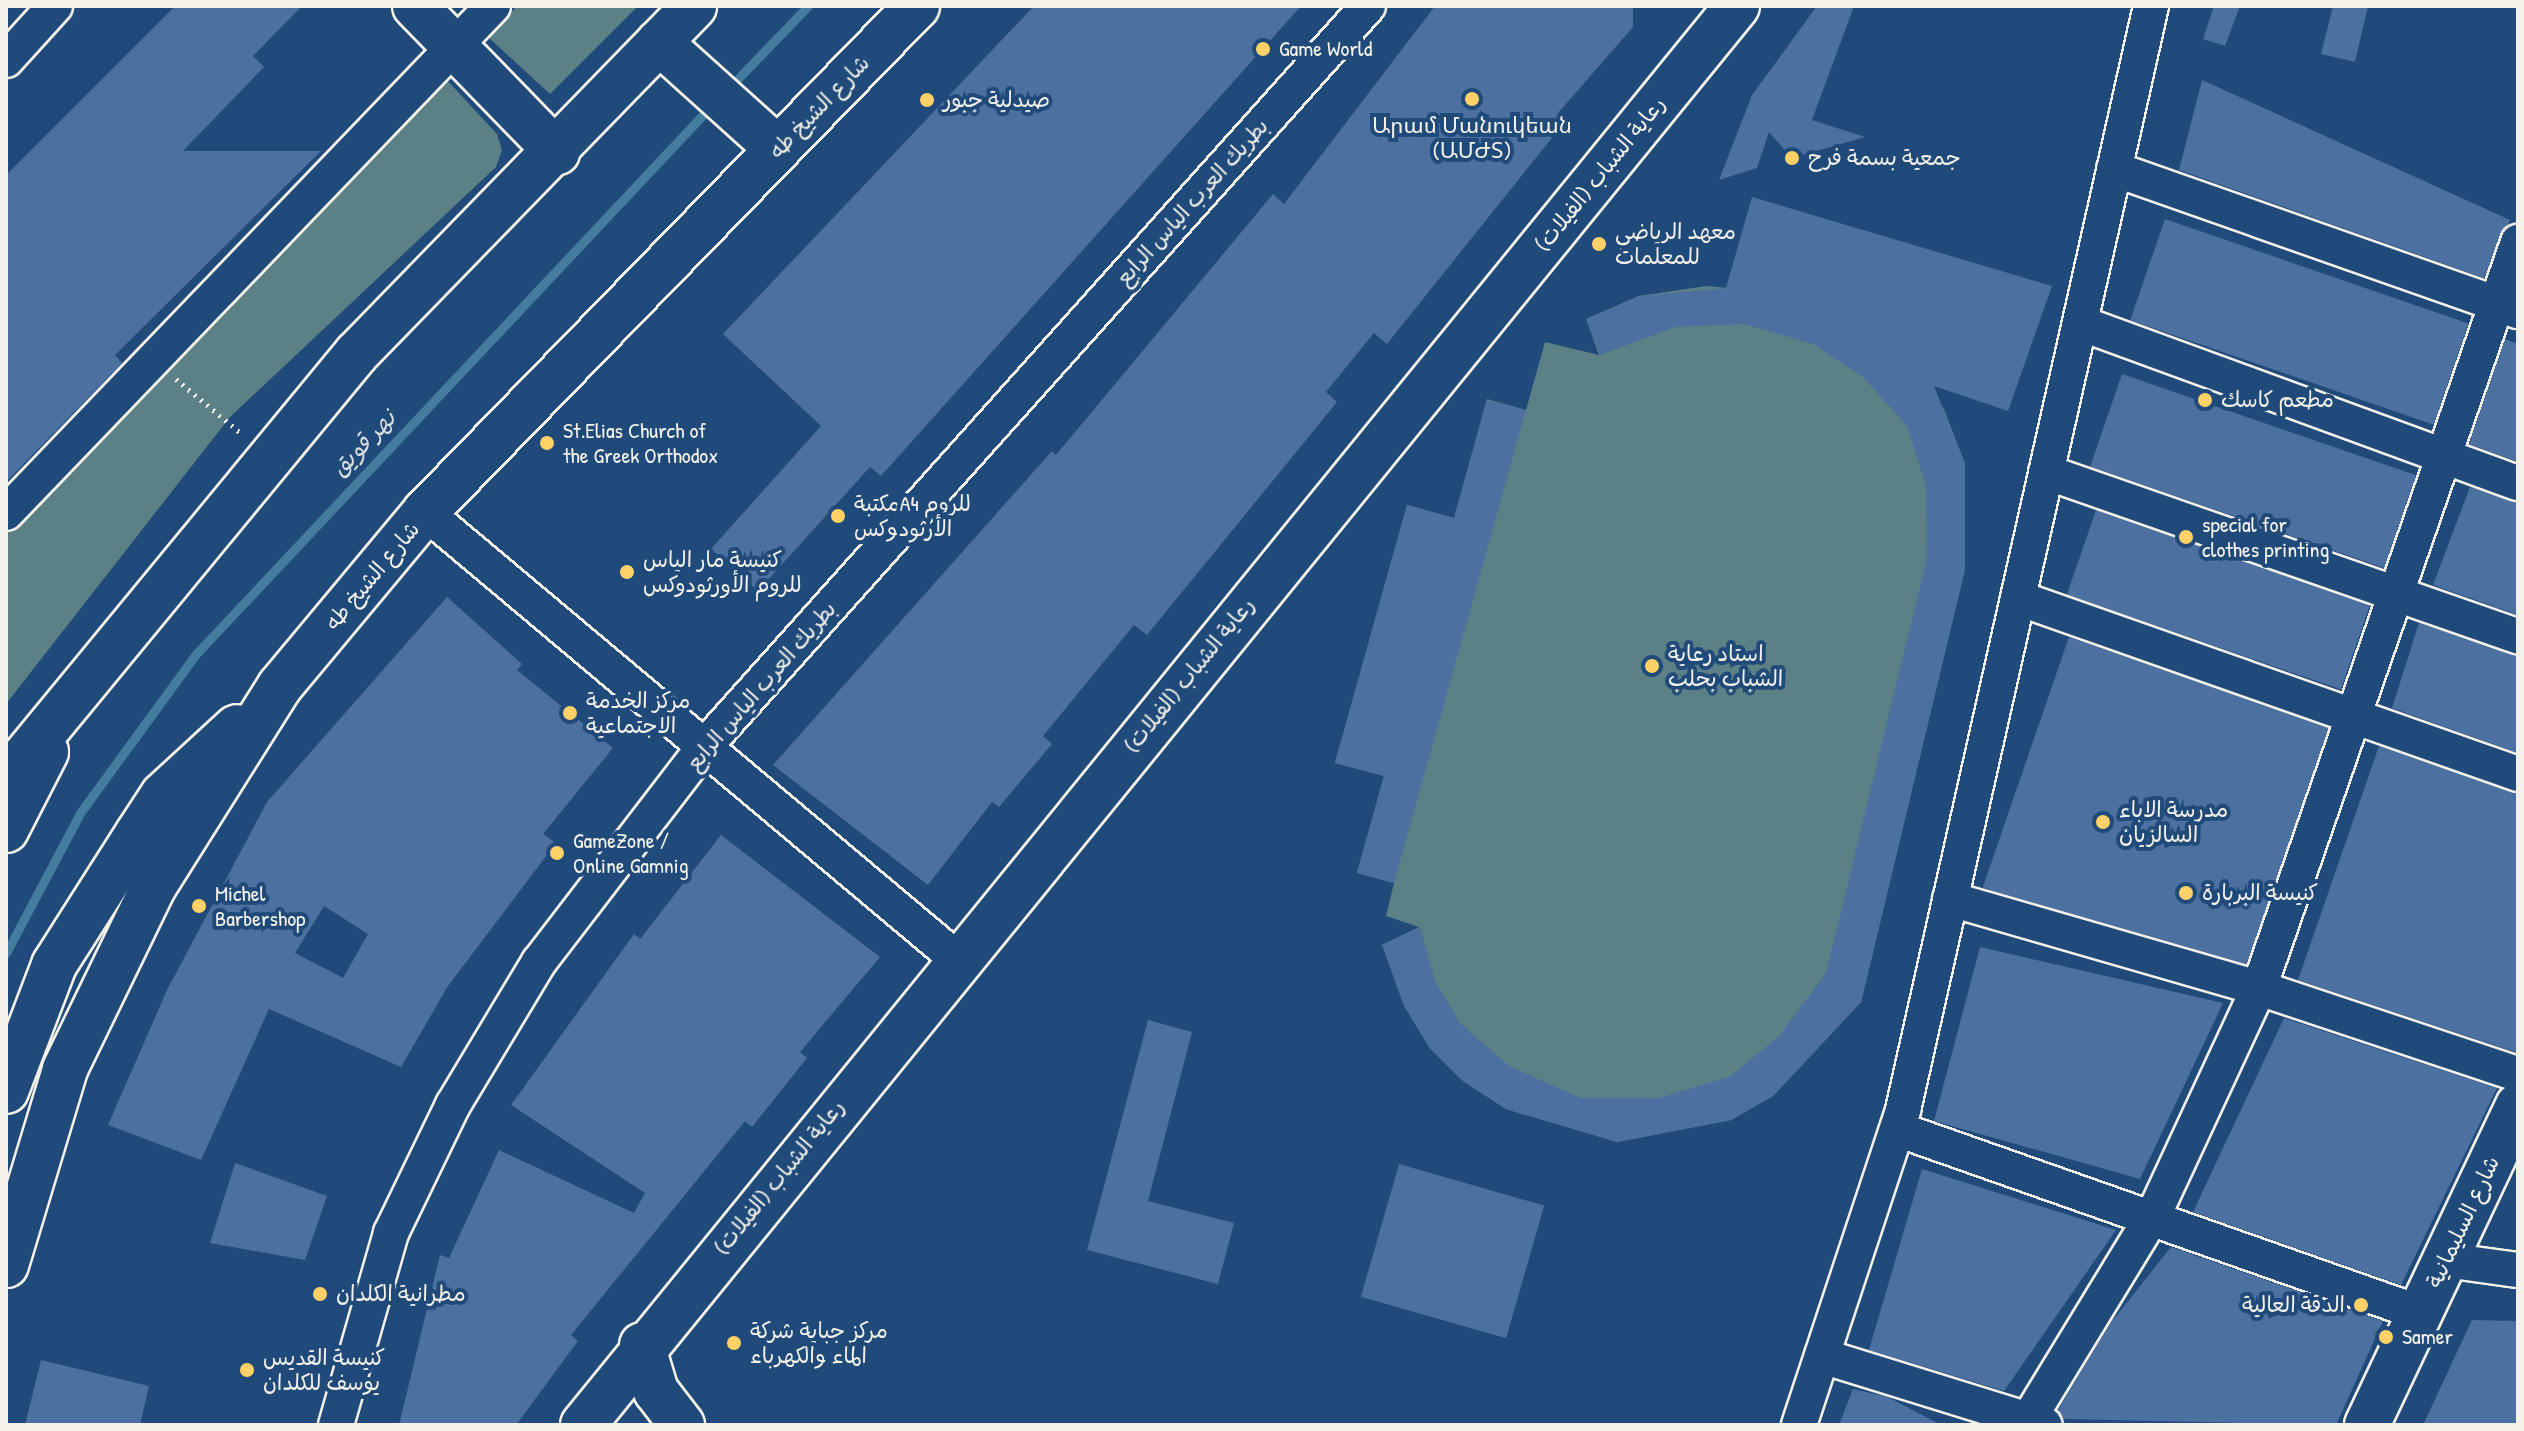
<!DOCTYPE html>
<meta charset="utf-8">
<style>
body{margin:0}
#map{position:relative;width:2524px;height:1431px;overflow:hidden;background:#1f4a7a;font-family:"Patrick Hand","Playpen Sans Arabic","Noto Sans Armenian",sans-serif}
div>[style]{position:absolute}
[style*='--x']{left:calc(var(--x)*1px);top:calc(var(--y)*1px);width:calc(var(--w)*1px);rotate:calc(var(--a)*1deg)}
.green>*{inset:0;background:#5b8085}
.stream>*{height:9px;margin:-4.5px;padding:0 4.5px;transform-origin:4.5px;border-radius:4.5px;background:#447c9e}
.building>*{inset:0;background:#4c71a0;transform-origin:0 0}
.path>*{height:5px;margin-top:-2.5px;transform-origin:0;background:repeating-linear-gradient(90deg,#f4f1e8 0 2px,transparent 0 8px)}
.roads{filter:drop-shadow(2px 0 #f4f1e8) drop-shadow(-2px 0 #f4f1e8) drop-shadow(0 2px #f4f1e8) drop-shadow(0 -2px #f4f1e8)}
.minor>*{height:34px;margin:-17px;padding:0 17px;transform-origin:17px;border-radius:17px;background:#1f4a7a}
.secondary>*{height:44px;margin:-22px;padding:0 22px;transform-origin:22px;border-radius:22px;background:#1f4a7a}
.dots>*{width:22px;height:22px;translate:-50% -50%;box-sizing:border-box;border:4px solid #1f4a7a;border-radius:50%}
span{translate:-50% -50%;white-space:nowrap;text-align:center;line-height:1.15;-webkit-text-stroke:8px #1f4a7a;paint-order:stroke}
.poi-label{font-size:22px;color:#f4f1e8}
.left{translate:0 -50%;text-align:left}
.right{translate:-100% -50%;text-align:right}
.street-label{font-size:22px;color:#f4f1e8}
.water-label{font-size:24px;color:#dadfdd;font-style:italic}
.frame{position:absolute;inset:0;border:8px solid #f4f1e8;pointer-events:none}
</style>
<div id="map">
<div class="green">
<div style="clip-path:polygon(517px 6px,638px 6px,550px 94px,487px 36px)"></div>
<div style="clip-path:polygon(445px 78px,497px 134px,502px 150px,496px 167px,230px 417px,6px 704px,6px 520px)"></div>
<div style="clip-path:polygon(1706px 286px,1763px 291px,1912px 370px,1944px 409px,1965px 464px,1965px 569px,1861px 1002px,1773px 1096px,1731px 1120px,1617px 1142px,1506px 1109px,1463px 1081px,1429px 1047px,1382px 945px,1419px 927px,1386px 916px,1394px 883px,1357px 873px,1384px 776px,1335px 763px,1407px 505px,1454px 518px,1487px 399px,1526px 410px,1545px 342px,1599px 355px,1586px 319px,1639px 296px)"></div>
</div>
<div class="stream">
<div style="--x:728;--y:89;--w:115;--a:-46.1"></div>
<div style="--x:6;--y:953;--w:158;--a:-62.1"></div>
<div style="--x:80;--y:813;--w:197;--a:-53.9"></div>
<div style="--x:196;--y:654;--w:753;--a:-46.77"></div>
</div>
<div class="building">
<div style="clip-path:polygon(175px 6px,302px 6px,253px 56px,264px 67px,183px 151px,321px 151px,115px 355px,122px 363px,6px 482px,6px 175px)"></div>
<div style="clip-path:polygon(1034px 6px,1301px 6px,881px 476px,870px 467px,758px 591px,711px 549px,821px 426px,723px 334px)"></div>
<div style="clip-path:polygon(1435px 6px,1633px 6px,1633px 27px,1559px 112px,1567px 119px,1387px 344px,1374px 333px,1326px 392px,1337px 402px,1147px 635px,1134px 625px,1043px 736px,1052px 744px,999px 807px,992px 802px,928px 885px,773px 765px,1052px 451px,1056px 455px,1273px 194px,1284px 204px)"></div>
<div style="clip-path:polygon(1817px 6px,1854px 6px,1812px 120px,1865px 137px,1792px 158px,1769px 132px,1757px 168px,1719px 180px,1752px 95px)"></div>
<div style="clip-path:polygon(2214px 6px,2240px 6px,2225px 46px,2203px 39px)"></div>
<div style="clip-path:polygon(2333px 6px,2368px 6px,2355px 62px,2321px 54px)"></div>
<div style="clip-path:polygon(2202px 80px,2510px 220px,2484px 278px,2179px 170px)"></div>
<div style="clip-path:polygon(1752px 197px,2052px 286px,2008px 411px,1934px 386px,1965px 464px,1965px 569px,1861px 1002px,1773px 1096px,1731px 1120px,1617px 1142px,1506px 1109px,1463px 1081px,1429px 1047px,1404px 1006px,1382px 945px,1420px 927px,1435px 981px,1460px 1023px,1509px 1066px,1581px 1098px,1659px 1098px,1731px 1076px,1779px 1036px,1826px 973px,1927px 558px,1926px 486px,1907px 426px,1863px 377px,1813px 344px,1744px 324px,1675px 327px,1600px 355px,1586px 319px,1640px 296px,1726px 288px)"></div>
<div style="left:2165px;top:219px;width:321px;height:107px;rotate:19deg"></div>
<div style="clip-path:polygon(2505px 339px,2518px 344px,2518px 462px,2469px 444px)"></div>
<div style="left:2122px;top:374px;width:311px;height:98px;rotate:19deg"></div>
<div style="clip-path:polygon(1487px 400px,1526px 410px,1394px 883px,1357px 873px,1384px 776px,1335px 763px,1407px 505px,1454px 518px)"></div>
<div style="clip-path:polygon(2470px 487px,2518px 502px,2518px 615px,2433px 585px)"></div>
<div style="left:2096px;top:510px;width:290px;height:90px;rotate:19deg"></div>
<div style="clip-path:polygon(evenodd,447px 597px,522px 664px,517px 670px,613px 748px,543px 834px,556px 843px,448px 986px,401px 1067px,269px 1009px,201px 1160px,108px 1125px,167px 990px,267px 802px,447px 597px,324px 906px,368px 934px,343px 978px,295px 953px,324px 906px)"></div>
<div style="clip-path:polygon(2419px 623px,2518px 655px,2518px 753px,2392px 708px)"></div>
<div style="left:2069px;top:637px;width:275px;height:265px;rotate:19deg"></div>
<div style="clip-path:polygon(2379px 746px,2518px 793px,2518px 1053px,2298px 980px)"></div>
<div style="clip-path:polygon(721px 835px,880px 957px,800px 1052px,807px 1058px,752px 1127px,745px 1121px,571px 1335px,578px 1341px,516px 1425px,399px 1425px,440px 1255px,449px 1258px,499px 1150px,634px 1213px,645px 1193px,511px 1105px,634px 934px,640px 939px)"></div>
<div style="clip-path:polygon(1980px 947px,2223px 1003px,2140px 1179px,1934px 1121px)"></div>
<div style="clip-path:polygon(2284px 1018px,2497px 1088px,2401px 1285px,2193px 1212px)"></div>
<div style="clip-path:polygon(1148px 1020px,1192px 1032px,1148px 1201px,1234px 1223px,1218px 1284px,1087px 1250px)"></div>
<div style="clip-path:polygon(235px 1163px,327px 1196px,305px 1260px,210px 1243px)"></div>
<div style="left:1399px;top:1164px;width:151px;height:138px;rotate:16deg"></div>
<div style="clip-path:polygon(1922px 1169px,2116px 1230px,2004px 1391px,1869px 1350px)"></div>
<div style="clip-path:polygon(2171px 1247px,2383px 1321px,2336px 1425px,2064px 1419px,2058px 1410px,2110px 1324px)"></div>
<div style="clip-path:polygon(2472px 1320px,2518px 1321px,2518px 1425px,2423px 1425px)"></div>
<div style="clip-path:polygon(41px 1360px,149px 1386px,140px 1425px,25px 1425px)"></div>
<div style="clip-path:polygon(1853px 1389px,1888px 1397px,1941px 1425px,1839px 1425px)"></div>
</div>
<div class="path">
<div style="--x:176;--y:379;--w:86;--a:39.8"></div>
</div>
<div class="roads">
<div class="minor">
<div style="--x:6;--y:60;--w:73;--a:-47.8"></div>
<div style="--x:2114;--y:169;--w:428;--a:19.4"></div>
<div style="--x:2080;--y:323;--w:466;--a:20.1"></div>
<div style="--x:2046;--y:472;--w:500;--a:19.2"></div>
<div style="--x:425;--y:512;--w:695;--a:40.04"></div>
<div style="--x:6;--y:513;--w:703;--a:-46.15"></div>
<div style="--x:2018;--y:598;--w:530;--a:19.39"></div>
<div style="--x:1950;--y:899;--w:322;--a:16.1"></div>
<div style="--x:2259;--y:988;--w:273;--a:18.4"></div>
<div style="--x:1897;--y:1129;--w:554;--a:19.38"></div>
<div style="--x:2445;--y:1260;--w:74;--a:7.8"></div>
<div style="--x:1822;--y:1356;--w:233;--a:17.2"></div>
<div style="--x:336;--y:1425;--w:200;--a:-74"></div>
<div style="--x:391;--y:1233;--w:142;--a:-64.2"></div>
<div style="--x:453;--y:1105;--w:167;--a:-59"></div>
<div style="--x:539;--y:962;--w:271;--a:-52.5"></div>
<div style="--x:704;--y:747;--w:995;--a:-48.14"></div>
<div style="--x:1799;--y:1425;--w:332;--a:-71.7"></div>
<div style="--x:1903;--y:1110;--w:1132;--a:-77.34"></div>
<div style="--x:2025;--y:1425;--w:247;--a:-58.6"></div>
<div style="--x:2154;--y:1214;--w:249;--a:-65.1"></div>
<div style="--x:2259;--y:988;--w:790;--a:-70.85"></div>
</div>
<div class="secondary">
<div style="--x:415;--y:6;--w:204;--a:45.8"></div>
<div style="--x:659;--y:42;--w:160;--a:42"></div>
<div style="--x:6;--y:779;--w:551;--a:-50.53"></div>
<div style="--x:356;--y:354;--w:485;--a:-45.8"></div>
<div style="--x:6;--y:830;--w:88;--a:-62.9"></div>
<div style="--x:6;--y:1091;--w:135;--a:-69.1"></div>
<div style="--x:54;--y:965;--w:156;--a:-57.5"></div>
<div style="--x:138;--y:833;--w:45;--a:-56.7"></div>
<div style="--x:163;--y:795;--w:100;--a:-42.6"></div>
<div style="--x:6;--y:1265;--w:205;--a:-73.2"></div>
<div style="--x:65;--y:1069;--w:203;--a:-64.1"></div>
<div style="--x:154;--y:886;--w:236;--a:-57.8"></div>
<div style="--x:280;--y:686;--w:226;--a:-50.2"></div>
<div style="--x:425;--y:512;--w:706;--a:-45.8"></div>
<div style="--x:642;--y:1345;--w:48;--a:73.1"></div>
<div style="--x:656;--y:1391;--w:43;--a:52.6"></div>
<div style="--x:583;--y:1425;--w:1829;--a:-50.88"></div>
<div style="--x:2367;--y:1425;--w:353;--a:-64.7"></div>
</div>
</div>
<div class="dots">
<div style="left:1263px;top:49px;background:#ffd166"></div>
<div style="left:1472px;top:99px;background:#ffd166"></div>
<div style="left:927px;top:100px;background:#ffd166"></div>
<div style="left:1792px;top:158px;background:#ffd166"></div>
<div style="left:1599px;top:244px;background:#ffd166"></div>
<div style="left:2205px;top:400px;background:#ffd166"></div>
<div style="left:547px;top:443px;background:#ffd166"></div>
<div style="left:838px;top:516px;background:#ffd166"></div>
<div style="left:2186px;top:537px;background:#ffd166"></div>
<div style="left:627px;top:572px;background:#ffd166"></div>
<div style="left:1652px;top:666px;background:#ffd166"></div>
<div style="left:570px;top:713px;background:#ffd166"></div>
<div style="left:2103px;top:822px;background:#ffd166"></div>
<div style="left:557px;top:853px;background:#ffd166"></div>
<div style="left:2186px;top:893px;background:#ffd166"></div>
<div style="left:199px;top:906px;background:#ffd166"></div>
<div style="left:320px;top:1294px;background:#ffd166"></div>
<div style="left:2361px;top:1305px;background:#ffd166"></div>
<div style="left:2386px;top:1337px;background:#ffd166"></div>
<div style="left:734px;top:1343px;background:#ffd166"></div>
<div style="left:247px;top:1370px;background:#ffd166"></div>
</div>
<div class="poi-label">
<span class="left" style="left:1279px;top:49px">Game World</span>
<span class="left" style="left:943px;top:100px">صيدلية جبور</span>
<span style="left:1472px;top:138px">Արամ Մանուկեան<br>(ԱՄԺՏ)</span>
<span class="left" style="left:1808px;top:158px">جمعية بسمة فرح</span>
<span class="left" style="left:1615px;top:244px">معهد الرياضي<br>للمعلمات</span>
<span class="left" style="left:2221px;top:400px">مطعم كاسك</span>
<span class="left" style="left:563px;top:443px">St.Elias Church of<br>the Greek Orthodox</span>
<span class="left" style="left:854px;top:516px">مكتبةA4 للروم<br>الأرثودوكس</span>
<span class="left" style="left:2202px;top:537px">special for<br>clothes printing</span>
<span class="left" style="left:643px;top:572px">كنيسة مار الياس<br>للروم الأورثودوكس</span>
<span class="left" style="left:1668px;top:666px">استاد رعاية<br>الشباب بحلب</span>
<span class="left" style="left:586px;top:713px">مركز الخدمة<br>الاجتماعية</span>
<span class="left" style="left:2119px;top:822px">مدرسة الاباء<br>السالزيان</span>
<span class="left" style="left:573px;top:853px">GameZone /<br>Online Gamnig</span>
<span class="left" style="left:215px;top:906px">Michel<br>Barbershop</span>
<span class="left" style="left:2202px;top:893px">كنيسة البربارة</span>
<span class="left" style="left:336px;top:1294px">مطرانية الكلدان</span>
<span class="right" style="left:2345px;top:1305px">الدقة العالية</span>
<span class="left" style="left:750px;top:1343px">مركز جباية شركة<br>الماء والكهرباء</span>
<span class="left" style="left:2402px;top:1337px">Samer</span>
<span class="left" style="left:263px;top:1370px">كنيسة القديس<br>يوسف للكلدان</span>
</div>
<div class="street-label">
<span style="left:819px;top:107px;rotate:-46deg">شارع الشيخ طه</span>
<span style="left:1600px;top:174px;rotate:-51deg">رعاية الشباب (الفيلات)</span>
<span style="left:1192px;top:202px;rotate:-48deg">بطريك العرب الياس الرابع</span>
<span style="left:372px;top:576px;rotate:-50deg">شارع الشيخ طه</span>
<span style="left:1189px;top:675px;rotate:-51deg">رعاية الشباب (الفيلات)</span>
<span style="left:761px;top:686px;rotate:-49deg">بطريك العرب الياس الرابع</span>
<span style="left:779px;top:1177px;rotate:-51deg">رعاية الشباب (الفيلات)</span>
<span style="left:2463px;top:1222px;rotate:-65deg">شارع السليمانية</span>
</div>
<div class="water-label">
<span style="left:363px;top:443px;rotate:-46deg">نهر قويق</span>
</div>
<div class="frame"></div>
</div>
